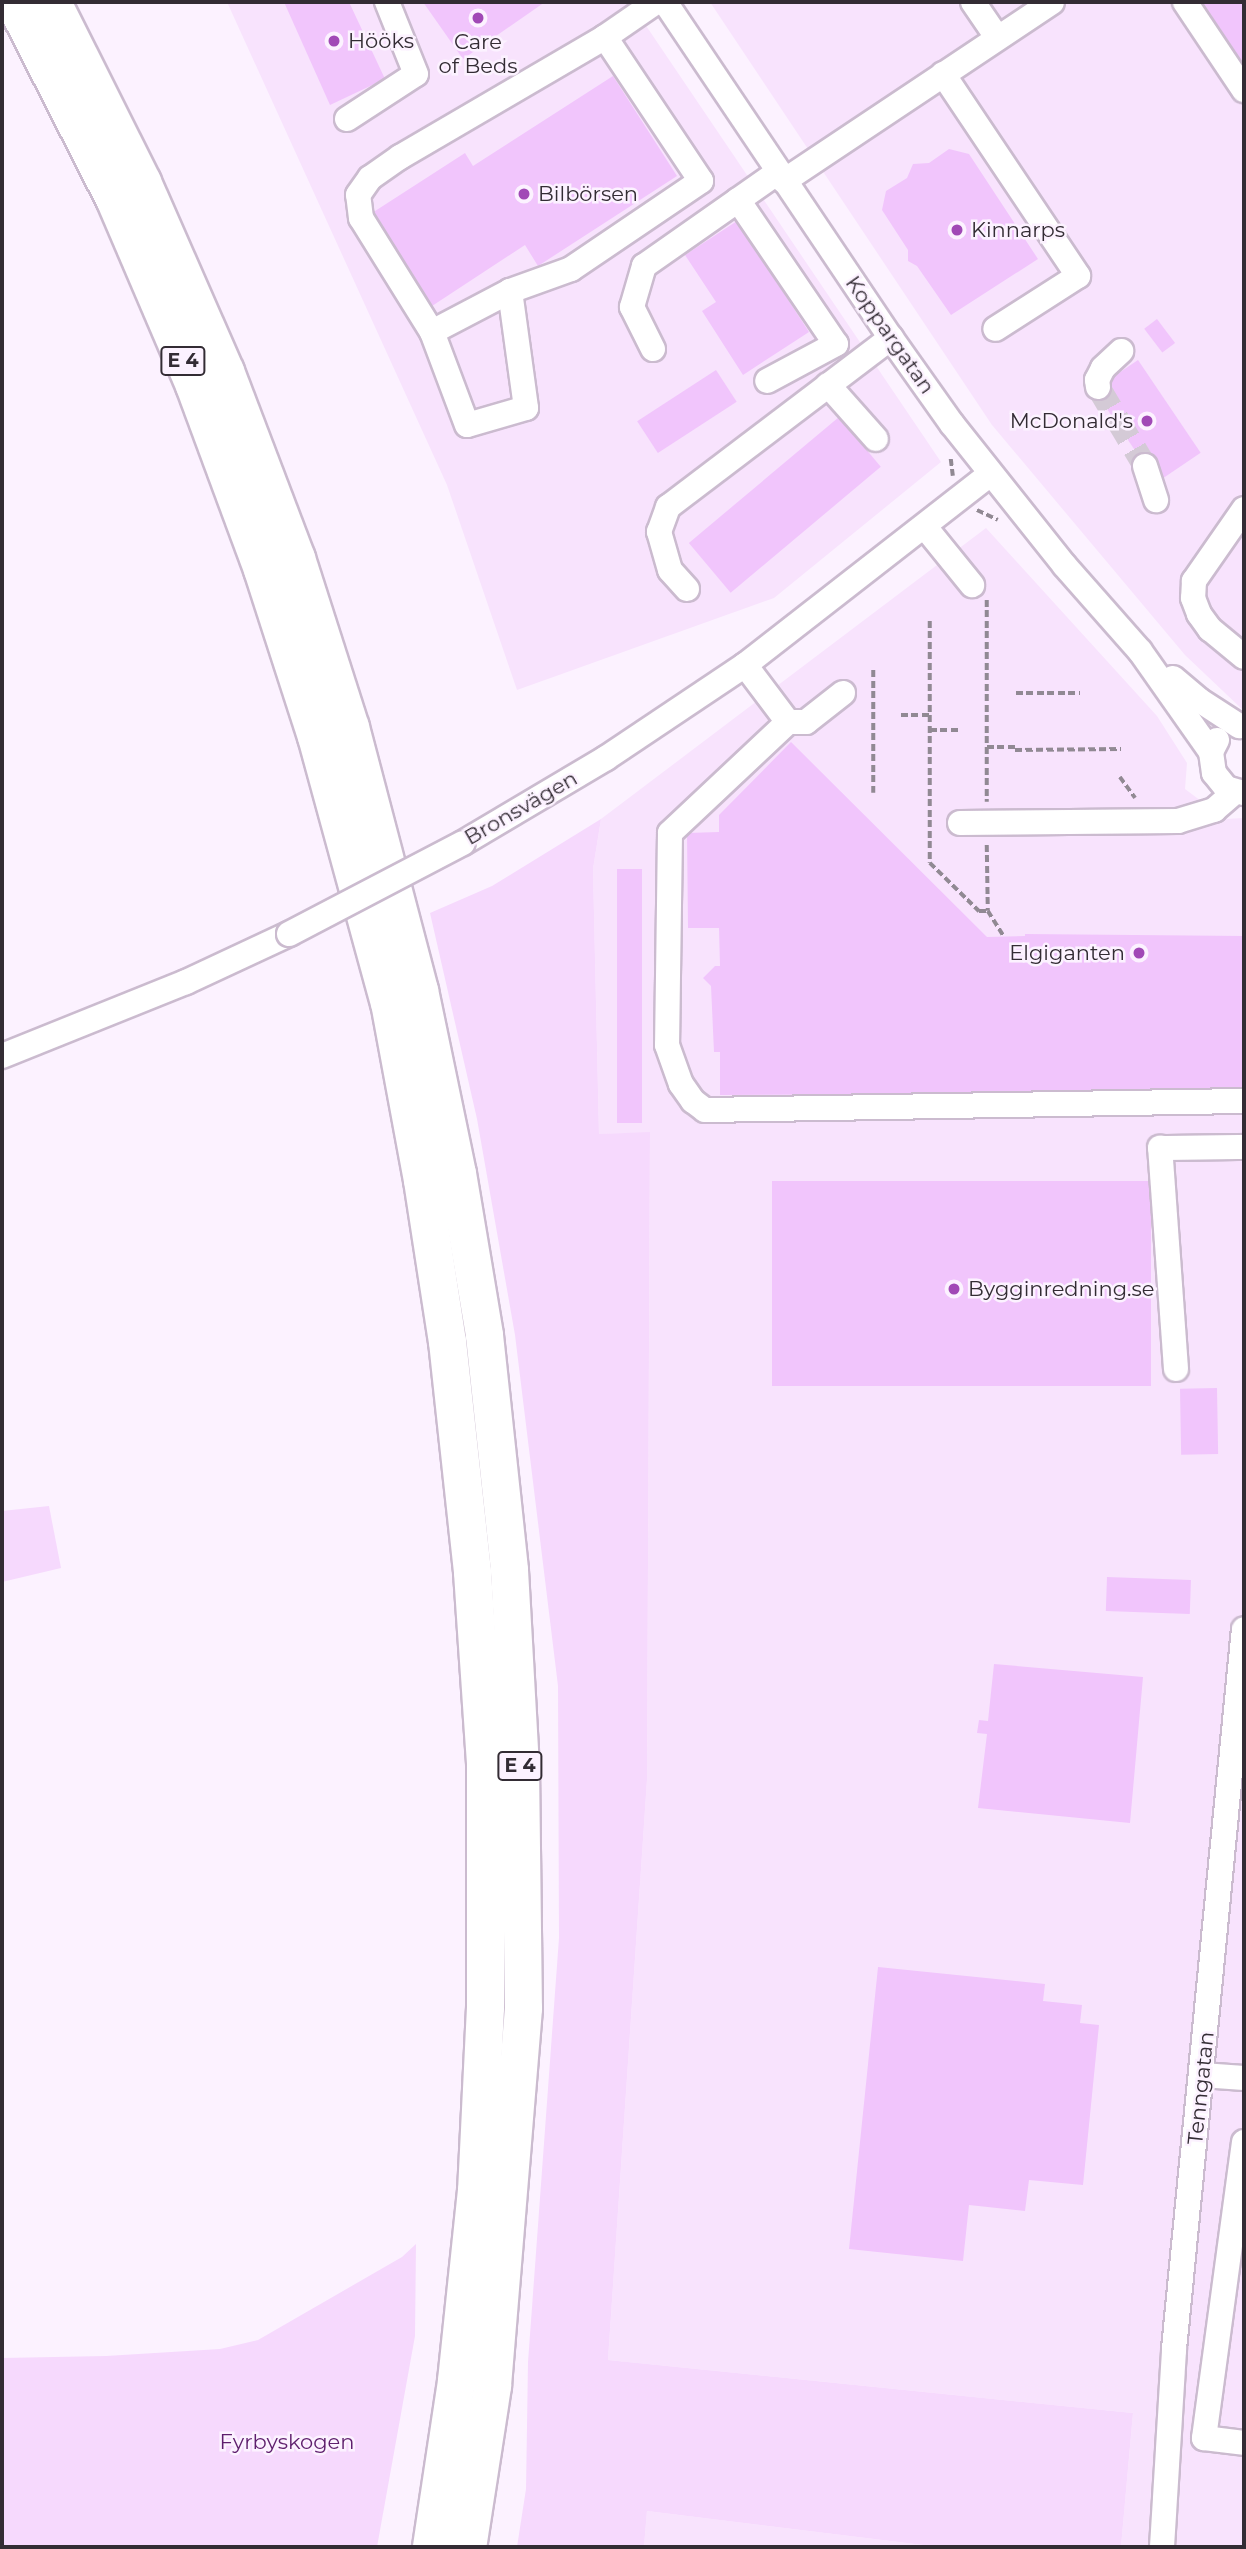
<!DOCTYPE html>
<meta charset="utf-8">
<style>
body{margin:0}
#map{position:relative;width:1246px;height:2549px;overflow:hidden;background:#fcf2ff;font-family:Montserrat,sans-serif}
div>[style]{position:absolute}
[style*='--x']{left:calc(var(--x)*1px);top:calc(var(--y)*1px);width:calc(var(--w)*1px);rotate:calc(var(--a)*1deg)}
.built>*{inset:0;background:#f8e3fd}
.green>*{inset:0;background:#f6d9fd}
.building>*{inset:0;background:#f1c5fc;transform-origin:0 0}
.minor-tunnel>*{height:24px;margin-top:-12px;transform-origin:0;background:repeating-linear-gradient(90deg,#d4cad6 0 24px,transparent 0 36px)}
.path>*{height:3.5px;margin-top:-1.75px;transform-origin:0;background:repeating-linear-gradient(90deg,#918993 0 7px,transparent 0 10.5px)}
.roads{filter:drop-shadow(2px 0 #cbbbcf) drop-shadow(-2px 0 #cbbbcf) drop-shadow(0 2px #cbbbcf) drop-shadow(0 -2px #cbbbcf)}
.minor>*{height:24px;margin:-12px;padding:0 12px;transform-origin:12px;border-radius:12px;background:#fff}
.highway>*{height:37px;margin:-18.5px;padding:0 18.5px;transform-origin:18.5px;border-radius:18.5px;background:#fff}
.bridges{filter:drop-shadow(2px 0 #cbbbcf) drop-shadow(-2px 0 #cbbbcf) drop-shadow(0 2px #cbbbcf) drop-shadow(0 -2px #cbbbcf)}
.minor-bridge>*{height:24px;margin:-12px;padding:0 12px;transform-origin:12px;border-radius:12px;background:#fff}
.dots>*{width:19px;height:19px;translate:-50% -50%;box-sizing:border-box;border:4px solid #fcf2ff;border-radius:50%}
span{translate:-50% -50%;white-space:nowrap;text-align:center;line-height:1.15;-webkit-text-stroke:5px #fcf2ff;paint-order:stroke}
.shield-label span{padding:2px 5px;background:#fcf2ff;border:2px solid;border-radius:5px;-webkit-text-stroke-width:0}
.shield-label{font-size:19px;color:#332c34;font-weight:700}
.poi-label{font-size:21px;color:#332c34}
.left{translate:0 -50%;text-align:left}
.right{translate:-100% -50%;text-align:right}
.street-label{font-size:21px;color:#332c34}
.park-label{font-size:21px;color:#5e1e6d}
.frame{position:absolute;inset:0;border:4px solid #332c34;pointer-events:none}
</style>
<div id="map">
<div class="built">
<div style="clip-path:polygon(227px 2px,630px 2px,941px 462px,774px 598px,517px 690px,447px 485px)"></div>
<div style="clip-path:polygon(710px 2px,1244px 2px,1244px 711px,1185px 655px,992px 425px)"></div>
<div style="clip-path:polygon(986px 528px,1157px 716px,1187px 763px,1185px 789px,1225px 819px,1244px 818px,1244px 2547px,1121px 2547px,1133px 2413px,608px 2360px,647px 1780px,650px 1133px,599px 1134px,593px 869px,601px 819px)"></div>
<div style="clip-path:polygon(647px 2511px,939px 2547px,644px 2547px)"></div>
</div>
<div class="green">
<div style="clip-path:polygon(601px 819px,593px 869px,599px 1134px,650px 1132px,647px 1780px,608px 2360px,1133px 2413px,1121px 2547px,939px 2547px,647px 2511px,644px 2547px,517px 2547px,526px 2489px,528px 2362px,559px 1938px,558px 1686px,515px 1335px,477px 1119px,430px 913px,492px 886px)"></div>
<div style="clip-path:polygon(49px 1506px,61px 1568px,2px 1582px,2px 1511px)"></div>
<div style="clip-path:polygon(416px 2244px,415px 2336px,377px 2547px,2px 2547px,2px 2358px,106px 2356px,220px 2349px,258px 2340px,402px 2257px)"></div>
</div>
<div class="building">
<div style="clip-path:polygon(284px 2px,349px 2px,385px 79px,330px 105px)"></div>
<div style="clip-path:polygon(423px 2px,545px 2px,463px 59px)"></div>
<div style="clip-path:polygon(1199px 2px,1244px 2px,1244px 69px)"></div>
<div style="clip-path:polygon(613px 76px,677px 176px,538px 266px,525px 245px,432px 306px,372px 213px,465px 153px,473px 166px)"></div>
<div style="clip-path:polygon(949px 149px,969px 154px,1038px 259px,951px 315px,917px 266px,908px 261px,908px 250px,882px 210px,886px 191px,907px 178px,913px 164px,929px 163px)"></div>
<div style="clip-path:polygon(737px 221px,809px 332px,743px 375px,702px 311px,716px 302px,685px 255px)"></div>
<div style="left:1157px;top:319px;width:30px;height:16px;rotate:53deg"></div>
<div style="left:1138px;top:360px;width:112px;height:53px;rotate:56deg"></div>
<div style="left:716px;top:370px;width:38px;height:94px;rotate:57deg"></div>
<div style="left:839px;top:417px;width:65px;height:196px;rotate:50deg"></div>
<div style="clip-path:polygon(791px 742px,987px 937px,1025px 936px,1025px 934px,1244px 936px,1244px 1093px,720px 1095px,720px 1052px,714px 1052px,711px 986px,703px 978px,715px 966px,720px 966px,719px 928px,688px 928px,687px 833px,719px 832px,719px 815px)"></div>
<div style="left:642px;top:869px;width:254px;height:25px;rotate:90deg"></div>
<div style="left:1151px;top:1181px;width:205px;height:379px;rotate:90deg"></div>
<div style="left:1217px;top:1388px;width:66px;height:37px;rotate:89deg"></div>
<div style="left:1107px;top:1577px;width:84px;height:34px;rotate:2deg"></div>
<div style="clip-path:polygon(994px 1664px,1143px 1677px,1130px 1823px,978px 1808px,987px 1734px,977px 1733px,979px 1720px,988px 1721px)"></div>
<div style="clip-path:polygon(878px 1967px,1045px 1984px,1043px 2001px,1082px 2005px,1080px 2023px,1099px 2025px,1083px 2185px,1029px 2180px,1025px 2211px,969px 2205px,963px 2261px,849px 2249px)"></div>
</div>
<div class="minor-tunnel">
<div style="--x:1098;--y:387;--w:92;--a:59.3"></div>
</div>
<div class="path">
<div style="--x:951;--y:459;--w:17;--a:83"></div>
<div style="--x:977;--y:510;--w:23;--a:25"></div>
<div style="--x:987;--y:600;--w:202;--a:90"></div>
<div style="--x:930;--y:621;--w:242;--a:90"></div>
<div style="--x:930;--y:863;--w:69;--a:44.4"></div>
<div style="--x:979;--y:911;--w:9;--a:0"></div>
<div style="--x:1016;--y:693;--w:64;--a:0"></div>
<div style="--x:901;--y:715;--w:29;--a:0"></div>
<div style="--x:930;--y:730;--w:28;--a:0"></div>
<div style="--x:987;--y:747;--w:28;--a:0"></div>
<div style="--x:1015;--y:750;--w:106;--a:-0.5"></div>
<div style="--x:1120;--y:777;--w:26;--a:54"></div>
<div style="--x:873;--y:793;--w:125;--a:-90"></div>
<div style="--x:987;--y:845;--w:66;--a:89.1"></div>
<div style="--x:988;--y:911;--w:31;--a:58"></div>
</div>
<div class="roads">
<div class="minor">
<div style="--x:665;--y:2;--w:405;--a:56.1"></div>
<div style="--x:891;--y:338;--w:105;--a:54.7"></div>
<div style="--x:952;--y:424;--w:181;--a:51.5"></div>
<div style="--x:1065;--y:566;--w:113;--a:48.6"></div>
<div style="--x:1140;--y:651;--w:123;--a:54.9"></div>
<div style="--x:973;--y:2;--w:42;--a:55.6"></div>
<div style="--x:1185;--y:2;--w:106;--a:56.2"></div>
<div style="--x:943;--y:74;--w:243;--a:56.2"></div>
<div style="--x:1078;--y:276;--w:98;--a:147.4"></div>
<div style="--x:347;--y:119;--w:82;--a:-33.1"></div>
<div style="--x:416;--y:74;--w:78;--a:-111.9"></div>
<div style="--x:784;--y:181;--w:322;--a:-33.7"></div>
<div style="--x:738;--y:200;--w:174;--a:55.8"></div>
<div style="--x:836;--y:344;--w:78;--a:151.8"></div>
<div style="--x:510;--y:291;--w:65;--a:-19.8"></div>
<div style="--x:571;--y:269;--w:157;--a:-34.1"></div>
<div style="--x:701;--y:181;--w:173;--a:-123.7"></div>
<div style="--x:432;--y:332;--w:88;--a:-27.7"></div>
<div style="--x:510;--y:291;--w:118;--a:82.2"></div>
<div style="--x:526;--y:408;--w:61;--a:163.9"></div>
<div style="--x:467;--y:425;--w:99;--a:-110.6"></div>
<div style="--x:432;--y:332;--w:134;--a:-121.9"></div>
<div style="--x:361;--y:218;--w:23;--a:-97"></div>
<div style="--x:358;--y:195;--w:21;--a:-55"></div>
<div style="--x:370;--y:178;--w:37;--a:-35"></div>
<div style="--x:400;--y:157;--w:238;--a:-30.3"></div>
<div style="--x:605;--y:37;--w:62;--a:-34.5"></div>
<div style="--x:653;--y:349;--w:47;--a:-116.6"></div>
<div style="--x:632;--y:307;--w:43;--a:-73.7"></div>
<div style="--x:644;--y:266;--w:164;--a:-35"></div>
<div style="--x:828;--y:385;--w:72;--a:48.4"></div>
<div style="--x:1098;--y:387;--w:7;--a:-98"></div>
<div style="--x:1097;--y:380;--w:13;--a:-63"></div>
<div style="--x:1103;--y:368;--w:25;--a:-43"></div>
<div style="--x:1145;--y:466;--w:36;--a:72"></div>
<div style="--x:1244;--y:509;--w:88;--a:124.8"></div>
<div style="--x:1194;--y:581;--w:17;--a:93"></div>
<div style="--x:1193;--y:598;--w:17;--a:69"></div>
<div style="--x:1199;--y:614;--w:19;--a:54"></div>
<div style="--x:1210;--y:629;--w:44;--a:39.5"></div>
<div style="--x:925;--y:527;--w:75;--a:51"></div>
<div style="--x:687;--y:589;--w:25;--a:-132"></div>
<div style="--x:670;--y:570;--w:40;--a:-106"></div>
<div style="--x:659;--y:532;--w:27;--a:-70"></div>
<div style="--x:668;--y:507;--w:280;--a:-37.2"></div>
<div style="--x:745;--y:665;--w:71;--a:53"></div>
<div style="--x:788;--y:722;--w:18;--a:0"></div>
<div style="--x:806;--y:722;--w:47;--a:-38.1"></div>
<div style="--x:1173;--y:678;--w:34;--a:40"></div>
<div style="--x:1199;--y:700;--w:48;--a:33"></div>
<div style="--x:788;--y:722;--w:162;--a:136.8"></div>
<div style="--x:670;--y:833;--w:212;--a:90.8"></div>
<div style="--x:667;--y:1045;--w:41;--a:70.3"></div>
<div style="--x:681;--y:1084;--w:21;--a:55"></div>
<div style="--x:693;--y:1101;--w:15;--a:37"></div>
<div style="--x:705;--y:1110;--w:539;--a:-0.96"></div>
<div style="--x:1217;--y:740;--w:13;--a:117"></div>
<div style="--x:1211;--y:752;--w:21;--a:82"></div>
<div style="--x:1214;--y:773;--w:19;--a:51"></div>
<div style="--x:1226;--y:788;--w:19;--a:16"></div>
<div style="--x:960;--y:823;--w:218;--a:-0.5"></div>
<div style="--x:1178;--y:821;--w:38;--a:-17"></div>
<div style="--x:1214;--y:810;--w:28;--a:-41"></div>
<div style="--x:463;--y:843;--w:166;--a:-30.7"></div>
<div style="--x:606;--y:758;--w:167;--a:-33.8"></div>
<div style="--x:745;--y:665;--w:311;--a:-37.9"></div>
<div style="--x:2;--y:1056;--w:198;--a:-21.9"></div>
<div style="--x:186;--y:982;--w:114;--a:-25"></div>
<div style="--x:1176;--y:1369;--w:222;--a:-94.1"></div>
<div style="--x:1160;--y:1148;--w:84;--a:-0.7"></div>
<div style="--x:1202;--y:2075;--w:42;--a:4.1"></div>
<div style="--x:1244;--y:2142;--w:299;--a:97.7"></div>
<div style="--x:1204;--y:2438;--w:40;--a:7.1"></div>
<div style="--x:1162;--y:2547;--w:198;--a:-86.5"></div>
<div style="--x:1174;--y:2349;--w:723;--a:-84.45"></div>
</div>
<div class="highway">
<div style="--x:14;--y:2;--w:220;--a:63"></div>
<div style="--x:114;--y:198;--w:203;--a:66.8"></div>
<div style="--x:194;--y:385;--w:196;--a:69.7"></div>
<div style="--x:262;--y:569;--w:176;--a:72.1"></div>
<div style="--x:316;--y:736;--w:276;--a:74.7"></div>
<div style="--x:389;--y:1002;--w:181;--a:79.5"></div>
<div style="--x:422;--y:1180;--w:163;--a:81.2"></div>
<div style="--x:447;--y:1341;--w:232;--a:83.8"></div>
<div style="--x:472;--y:1572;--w:191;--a:86.1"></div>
<div style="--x:485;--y:1763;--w:244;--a:90"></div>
<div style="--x:485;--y:2007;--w:183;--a:92.8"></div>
<div style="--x:476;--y:2190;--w:192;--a:96"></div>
<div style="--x:456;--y:2381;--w:168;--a:98.6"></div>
<div style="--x:52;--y:2;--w:201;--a:63.4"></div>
<div style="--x:142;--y:182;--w:206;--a:66.3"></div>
<div style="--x:225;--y:371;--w:200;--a:69.2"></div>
<div style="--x:296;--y:558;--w:177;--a:72.3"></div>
<div style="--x:350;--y:727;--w:272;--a:75.3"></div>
<div style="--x:419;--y:990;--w:187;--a:78.3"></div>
<div style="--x:457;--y:1173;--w:164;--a:80.5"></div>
<div style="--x:484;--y:1335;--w:236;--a:83.9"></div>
<div style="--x:509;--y:1570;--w:196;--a:86.8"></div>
<div style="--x:520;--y:1766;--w:242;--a:89.3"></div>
<div style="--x:523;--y:2008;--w:379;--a:94.7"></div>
<div style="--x:492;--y:2386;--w:163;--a:98.8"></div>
</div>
</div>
<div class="bridges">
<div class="minor-bridge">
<div style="--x:289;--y:934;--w:196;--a:-27.6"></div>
</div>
</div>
<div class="dots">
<div style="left:478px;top:18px;background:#a149b6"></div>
<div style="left:334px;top:41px;background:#a149b6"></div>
<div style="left:524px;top:194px;background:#a149b6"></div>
<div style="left:957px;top:230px;background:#a149b6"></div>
<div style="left:1147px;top:421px;background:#a149b6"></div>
<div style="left:1139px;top:953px;background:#a149b6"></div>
<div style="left:954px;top:1289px;background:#a149b6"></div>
</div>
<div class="shield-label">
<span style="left:183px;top:361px">E 4</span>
<span style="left:520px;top:1766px">E 4</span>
</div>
<div class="poi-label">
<span class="left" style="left:348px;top:41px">Hööks</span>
<span style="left:478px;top:54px">Care<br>of Beds</span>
<span class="left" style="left:538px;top:194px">Bilbörsen</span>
<span class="left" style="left:971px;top:230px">Kinnarps</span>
<span class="right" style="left:1133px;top:421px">McDonald's</span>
<span class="right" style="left:1125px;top:953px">Elgiganten</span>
<span class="left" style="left:968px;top:1289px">Bygginredning.se</span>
</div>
<div class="street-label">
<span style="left:890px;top:335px;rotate:55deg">Koppargatan</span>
<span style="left:521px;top:808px;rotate:-30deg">Bronsvägen</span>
<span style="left:1201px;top:2088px;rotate:-84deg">Tenngatan</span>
</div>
<div class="park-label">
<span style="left:287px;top:2442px">Fyrbyskogen</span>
</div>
<div class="frame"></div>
</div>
